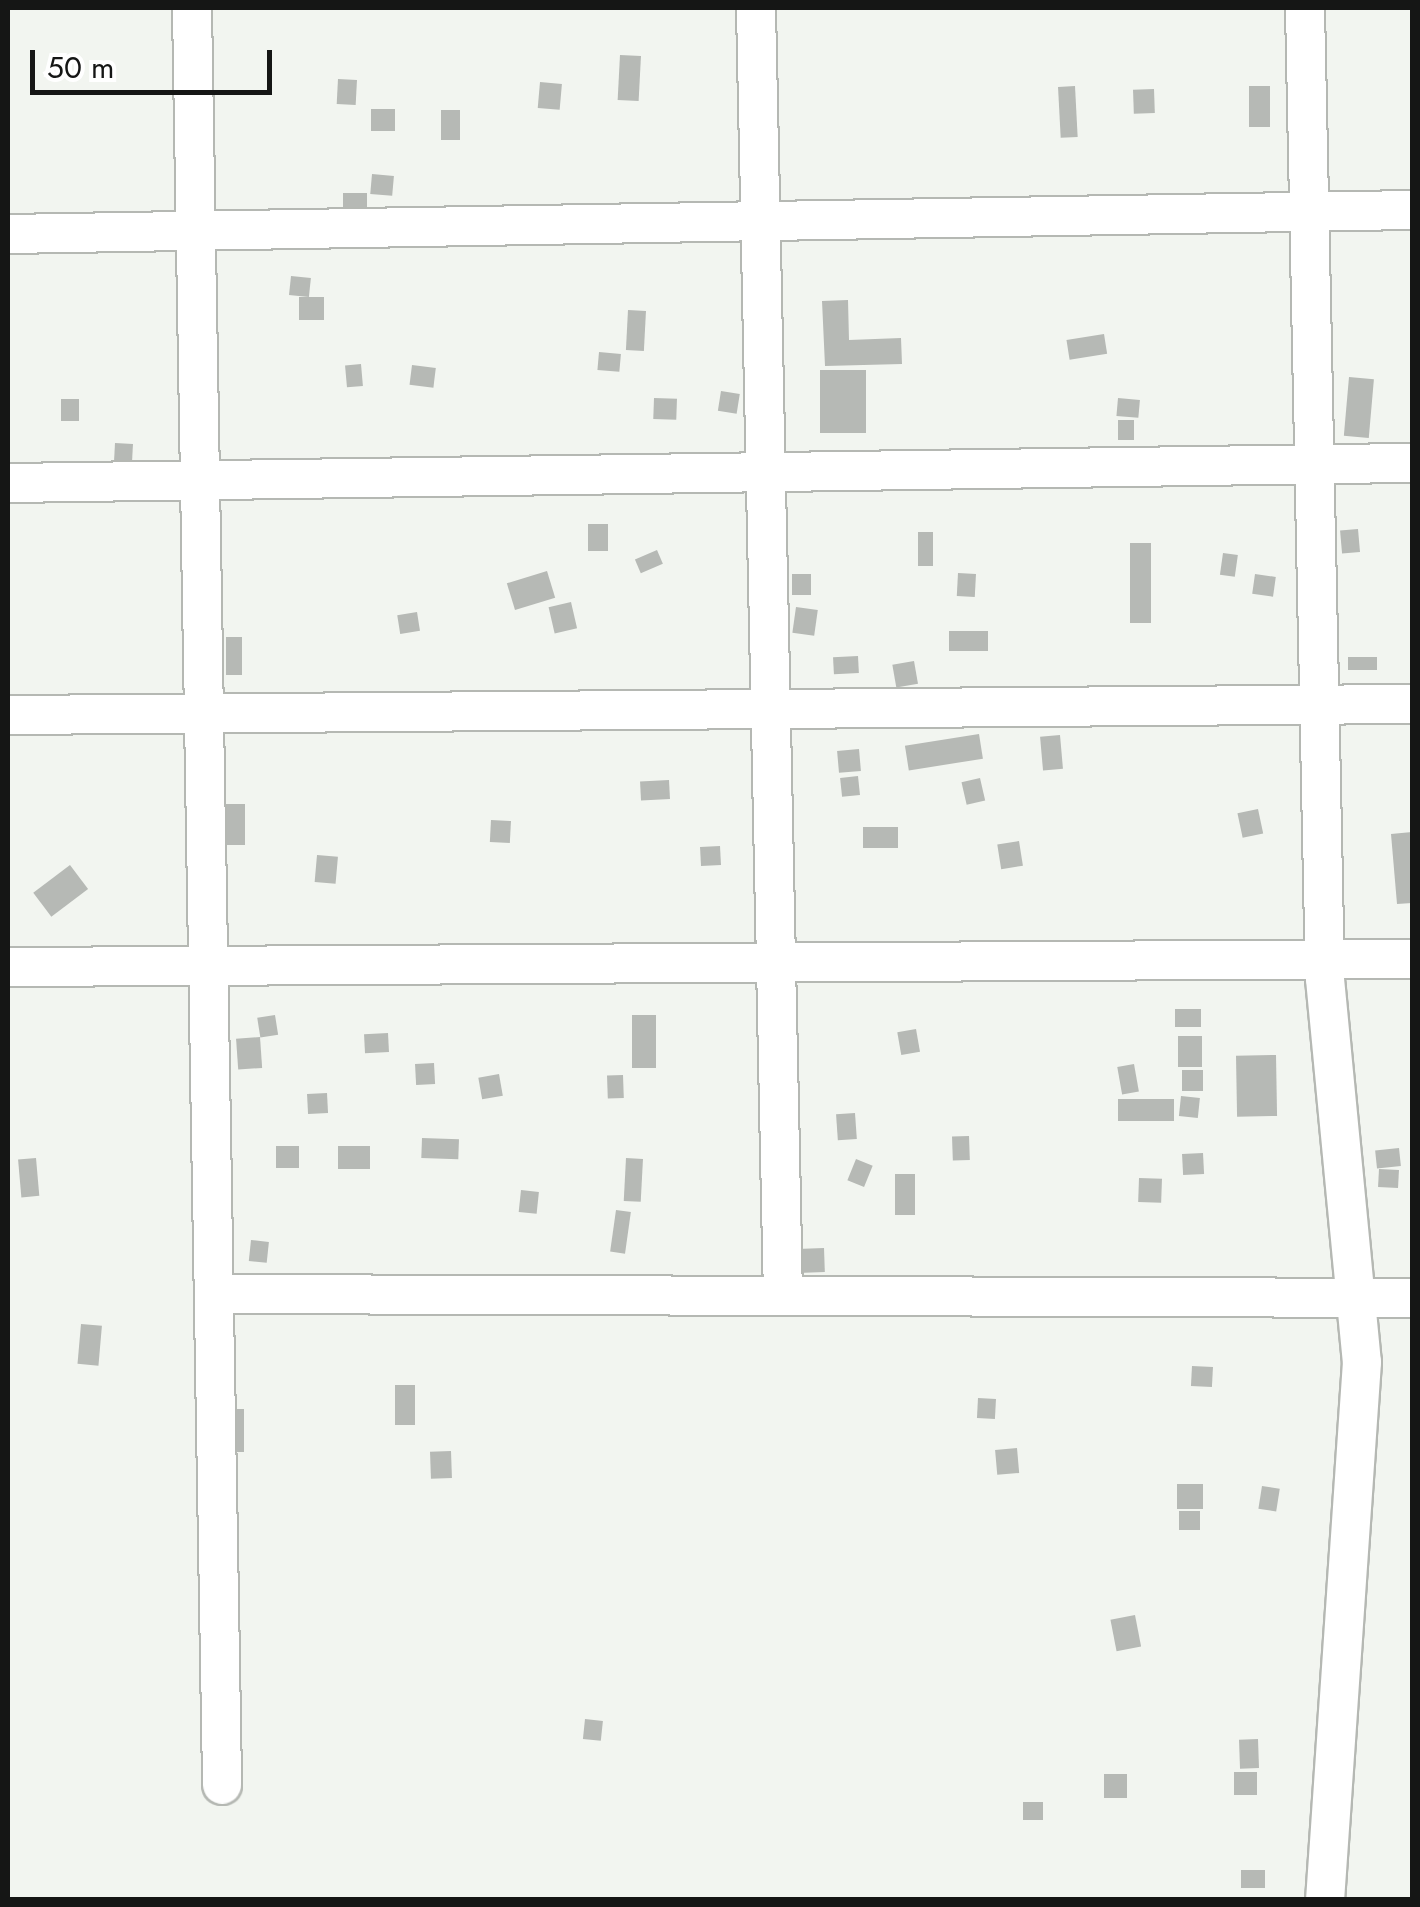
<!DOCTYPE html>
<style>
body{margin:0}
#map{position:relative;width:1420px;height:1907px;overflow:hidden;background:#f2f5f0;font-family:Jost,sans-serif}
div>[style]{position:absolute}
[style*='--x']{left:calc(var(--x)*1px);top:calc(var(--y)*1px);width:calc(var(--w)*1px);rotate:calc(var(--a)*1deg)}
.building>*{inset:0;background:#b6b9b5;transform-origin:0 0}
.roads{filter:drop-shadow(2px 0 #b5b8b3) drop-shadow(-2px 0 #b5b8b3) drop-shadow(0 2px #b5b8b3) drop-shadow(0 -2px #b5b8b3)}
.minor>*{height:38px;margin:-19px;padding:0 19px;transform-origin:19px;border-radius:19px;background:#fff}
span{translate:-50% -50%;white-space:nowrap;text-align:center;line-height:1.15;-webkit-text-stroke:9px #fff;paint-order:stroke}
.frame{position:absolute;inset:0;border:10px solid #151615;pointer-events:none}
.scale{position:absolute;left:30px;top:50px;width:242px;height:45px;box-sizing:border-box;border:5px solid #151615;border-top:0;padding-left:12px;font-size:30px;line-height:35px;white-space:nowrap;color:#151615;-webkit-text-stroke:8px #fff;paint-order:stroke}
</style>
<div id="map">
<div class="building">
<div style="left:620px;top:55px;width:21px;height:45px;rotate:3deg"></div>
<div style="left:338px;top:79px;width:19px;height:25px;rotate:3deg"></div>
<div style="left:540px;top:82px;width:22px;height:26px;rotate:5deg"></div>
<div style="left:1075px;top:86px;width:51px;height:17px;rotate:87deg"></div>
<div style="left:1249px;top:86px;width:21px;height:41px"></div>
<div style="left:1154px;top:89px;width:24px;height:21px;rotate:88deg"></div>
<div style="left:371px;top:109px;width:24px;height:22px"></div>
<div style="left:441px;top:110px;width:19px;height:30px"></div>
<div style="left:372px;top:174px;width:22px;height:20px;rotate:5deg"></div>
<div style="left:343px;top:193px;width:24px;height:20px"></div>
<div style="left:291px;top:276px;width:20px;height:19px;rotate:6deg"></div>
<div style="left:324px;top:297px;width:23px;height:25px;rotate:90deg"></div>
<div style="clip-path:polygon(848px 300px,849px 340px,901px 338px,902px 364px,825px 366px,822px 301px)"></div>
<div style="left:628px;top:310px;width:18px;height:40px;rotate:3deg"></div>
<div style="left:1104px;top:334px;width:20px;height:38px;rotate:81deg"></div>
<div style="left:599px;top:352px;width:22px;height:18px;rotate:5deg"></div>
<div style="left:361px;top:364px;width:22px;height:16px;rotate:85deg"></div>
<div style="left:412px;top:365px;width:24px;height:20px;rotate:7deg"></div>
<div style="left:820px;top:370px;width:46px;height:63px"></div>
<div style="left:1349px;top:377px;width:25px;height:59px;rotate:5deg"></div>
<div style="left:721px;top:391px;width:19px;height:20px;rotate:9deg"></div>
<div style="left:654px;top:398px;width:23px;height:21px;rotate:2deg"></div>
<div style="left:1118px;top:398px;width:22px;height:18px;rotate:5deg"></div>
<div style="left:61px;top:399px;width:18px;height:22px"></div>
<div style="left:1118px;top:420px;width:16px;height:20px"></div>
<div style="left:115px;top:443px;width:18px;height:21px;rotate:3deg"></div>
<div style="left:608px;top:524px;width:27px;height:20px;rotate:90deg"></div>
<div style="left:1358px;top:529px;width:23px;height:18px;rotate:85deg"></div>
<div style="left:918px;top:532px;width:15px;height:34px"></div>
<div style="left:1130px;top:543px;width:21px;height:80px"></div>
<div style="left:657px;top:550px;width:15px;height:24px;rotate:67deg"></div>
<div style="left:1223px;top:553px;width:15px;height:22px;rotate:8deg"></div>
<div style="left:547px;top:571px;width:28px;height:42px;rotate:73deg"></div>
<div style="left:958px;top:573px;width:18px;height:23px;rotate:3deg"></div>
<div style="left:792px;top:574px;width:19px;height:21px"></div>
<div style="left:1255px;top:574px;width:21px;height:20px;rotate:8deg"></div>
<div style="left:571px;top:602px;width:27px;height:23px;rotate:77deg"></div>
<div style="left:796px;top:607px;width:22px;height:26px;rotate:8deg"></div>
<div style="left:417px;top:612px;width:19px;height:20px;rotate:81deg"></div>
<div style="left:949px;top:631px;width:39px;height:20px"></div>
<div style="left:226px;top:637px;width:16px;height:38px"></div>
<div style="left:858px;top:656px;width:17px;height:25px;rotate:87deg"></div>
<div style="left:1348px;top:657px;width:29px;height:13px"></div>
<div style="left:914px;top:661px;width:23px;height:22px;rotate:80deg"></div>
<div style="left:979px;top:734px;width:25px;height:75px;rotate:81deg"></div>
<div style="left:1060px;top:735px;width:34px;height:20px;rotate:85deg"></div>
<div style="left:859px;top:749px;width:22px;height:22px;rotate:85deg"></div>
<div style="left:858px;top:776px;width:19px;height:18px;rotate:84deg"></div>
<div style="left:980px;top:778px;width:23px;height:19px;rotate:77deg"></div>
<div style="left:669px;top:780px;width:19px;height:29px;rotate:87deg"></div>
<div style="left:225px;top:804px;width:20px;height:41px"></div>
<div style="left:1258px;top:809px;width:25px;height:21px;rotate:78deg"></div>
<div style="left:491px;top:820px;width:20px;height:22px;rotate:3deg"></div>
<div style="left:898px;top:827px;width:21px;height:35px;rotate:90deg"></div>
<div style="clip-path:polygon(1412px 832px,1412px 903px,1397px 904px,1391px 834px)"></div>
<div style="left:1019px;top:841px;width:25px;height:22px;rotate:81deg"></div>
<div style="left:720px;top:846px;width:19px;height:20px;rotate:87deg"></div>
<div style="left:317px;top:855px;width:21px;height:27px;rotate:5deg"></div>
<div style="left:70px;top:865px;width:30px;height:46px;rotate:53deg"></div>
<div style="left:1175px;top:1009px;width:26px;height:18px"></div>
<div style="left:275px;top:1015px;width:20px;height:18px;rotate:81deg"></div>
<div style="left:632px;top:1015px;width:24px;height:53px"></div>
<div style="left:916px;top:1029px;width:23px;height:19px;rotate:80deg"></div>
<div style="left:388px;top:1033px;width:19px;height:24px;rotate:87deg"></div>
<div style="left:1178px;top:1036px;width:24px;height:31px"></div>
<div style="left:260px;top:1037px;width:31px;height:24px;rotate:86deg"></div>
<div style="left:1276px;top:1055px;width:61px;height:40px;rotate:89deg"></div>
<div style="left:434px;top:1063px;width:21px;height:19px;rotate:87deg"></div>
<div style="left:1134px;top:1064px;width:28px;height:17px;rotate:80deg"></div>
<div style="left:1182px;top:1070px;width:21px;height:21px"></div>
<div style="left:499px;top:1074px;width:22px;height:21px;rotate:80deg"></div>
<div style="left:623px;top:1075px;width:23px;height:16px;rotate:88deg"></div>
<div style="left:327px;top:1093px;width:20px;height:20px;rotate:87deg"></div>
<div style="left:1181px;top:1096px;width:19px;height:20px;rotate:6deg"></div>
<div style="left:1118px;top:1099px;width:56px;height:22px"></div>
<div style="left:855px;top:1113px;width:26px;height:19px;rotate:86deg"></div>
<div style="left:969px;top:1136px;width:24px;height:17px;rotate:88deg"></div>
<div style="left:422px;top:1138px;width:37px;height:20px;rotate:2deg"></div>
<div style="left:276px;top:1146px;width:23px;height:22px"></div>
<div style="left:338px;top:1146px;width:32px;height:23px"></div>
<div style="left:1399px;top:1148px;width:18px;height:24px;rotate:84deg"></div>
<div style="left:1203px;top:1153px;width:21px;height:21px;rotate:87deg"></div>
<div style="left:36px;top:1158px;width:38px;height:18px;rotate:85deg"></div>
<div style="left:626px;top:1158px;width:17px;height:43px;rotate:3deg"></div>
<div style="left:856px;top:1159px;width:18px;height:23px;rotate:22deg"></div>
<div style="left:1379px;top:1169px;width:20px;height:18px;rotate:3deg"></div>
<div style="left:895px;top:1174px;width:20px;height:41px"></div>
<div style="left:1139px;top:1178px;width:23px;height:24px;rotate:2deg"></div>
<div style="left:521px;top:1190px;width:18px;height:22px;rotate:6deg"></div>
<div style="left:616px;top:1210px;width:15px;height:42px;rotate:8deg"></div>
<div style="left:251px;top:1240px;width:18px;height:21px;rotate:6deg"></div>
<div style="left:824px;top:1248px;width:24px;height:34px;rotate:88deg"></div>
<div style="left:81px;top:1324px;width:21px;height:40px;rotate:5deg"></div>
<div style="left:1192px;top:1366px;width:21px;height:20px;rotate:3deg"></div>
<div style="left:395px;top:1385px;width:20px;height:40px"></div>
<div style="left:978px;top:1398px;width:18px;height:20px;rotate:3deg"></div>
<div style="left:224px;top:1409px;width:20px;height:43px"></div>
<div style="left:1017px;top:1448px;width:25px;height:22px;rotate:85deg"></div>
<div style="left:451px;top:1451px;width:27px;height:21px;rotate:88deg"></div>
<div style="left:1177px;top:1484px;width:26px;height:25px"></div>
<div style="left:1262px;top:1486px;width:18px;height:23px;rotate:9deg"></div>
<div style="left:1179px;top:1511px;width:21px;height:19px"></div>
<div style="left:1135px;top:1615px;width:32px;height:25px;rotate:79deg"></div>
<div style="left:585px;top:1719px;width:18px;height:20px;rotate:6deg"></div>
<div style="left:1258px;top:1739px;width:29px;height:19px;rotate:88deg"></div>
<div style="left:1234px;top:1772px;width:23px;height:23px"></div>
<div style="left:1104px;top:1774px;width:23px;height:24px"></div>
<div style="left:1023px;top:1802px;width:20px;height:18px"></div>
<div style="left:1265px;top:1870px;width:18px;height:24px;rotate:90deg"></div>
</div>
<div class="roads">
<div class="minor">
<div style="--x:192;--y:8;--w:1777;--a:89.03"></div>
<div style="--x:756;--y:8;--w:1288;--a:88.8"></div>
<div style="--x:1305;--y:8;--w:971;--a:88.82"></div>
<div style="--x:1325;--y:979;--w:385;--a:84.5"></div>
<div style="--x:1362;--y:1362;--w:539;--a:93.93"></div>
<div style="--x:8;--y:234;--w:1404;--a:-0.98"></div>
<div style="--x:8;--y:483;--w:1404;--a:-0.82"></div>
<div style="--x:8;--y:715;--w:1404;--a:-0.45"></div>
<div style="--x:8;--y:967;--w:1404;--a:-0.33"></div>
<div style="--x:216;--y:1294;--w:1196;--a:0.19"></div>
</div>
</div>
<div class="frame"></div>
<div class="scale">50 m</div>
</div>
